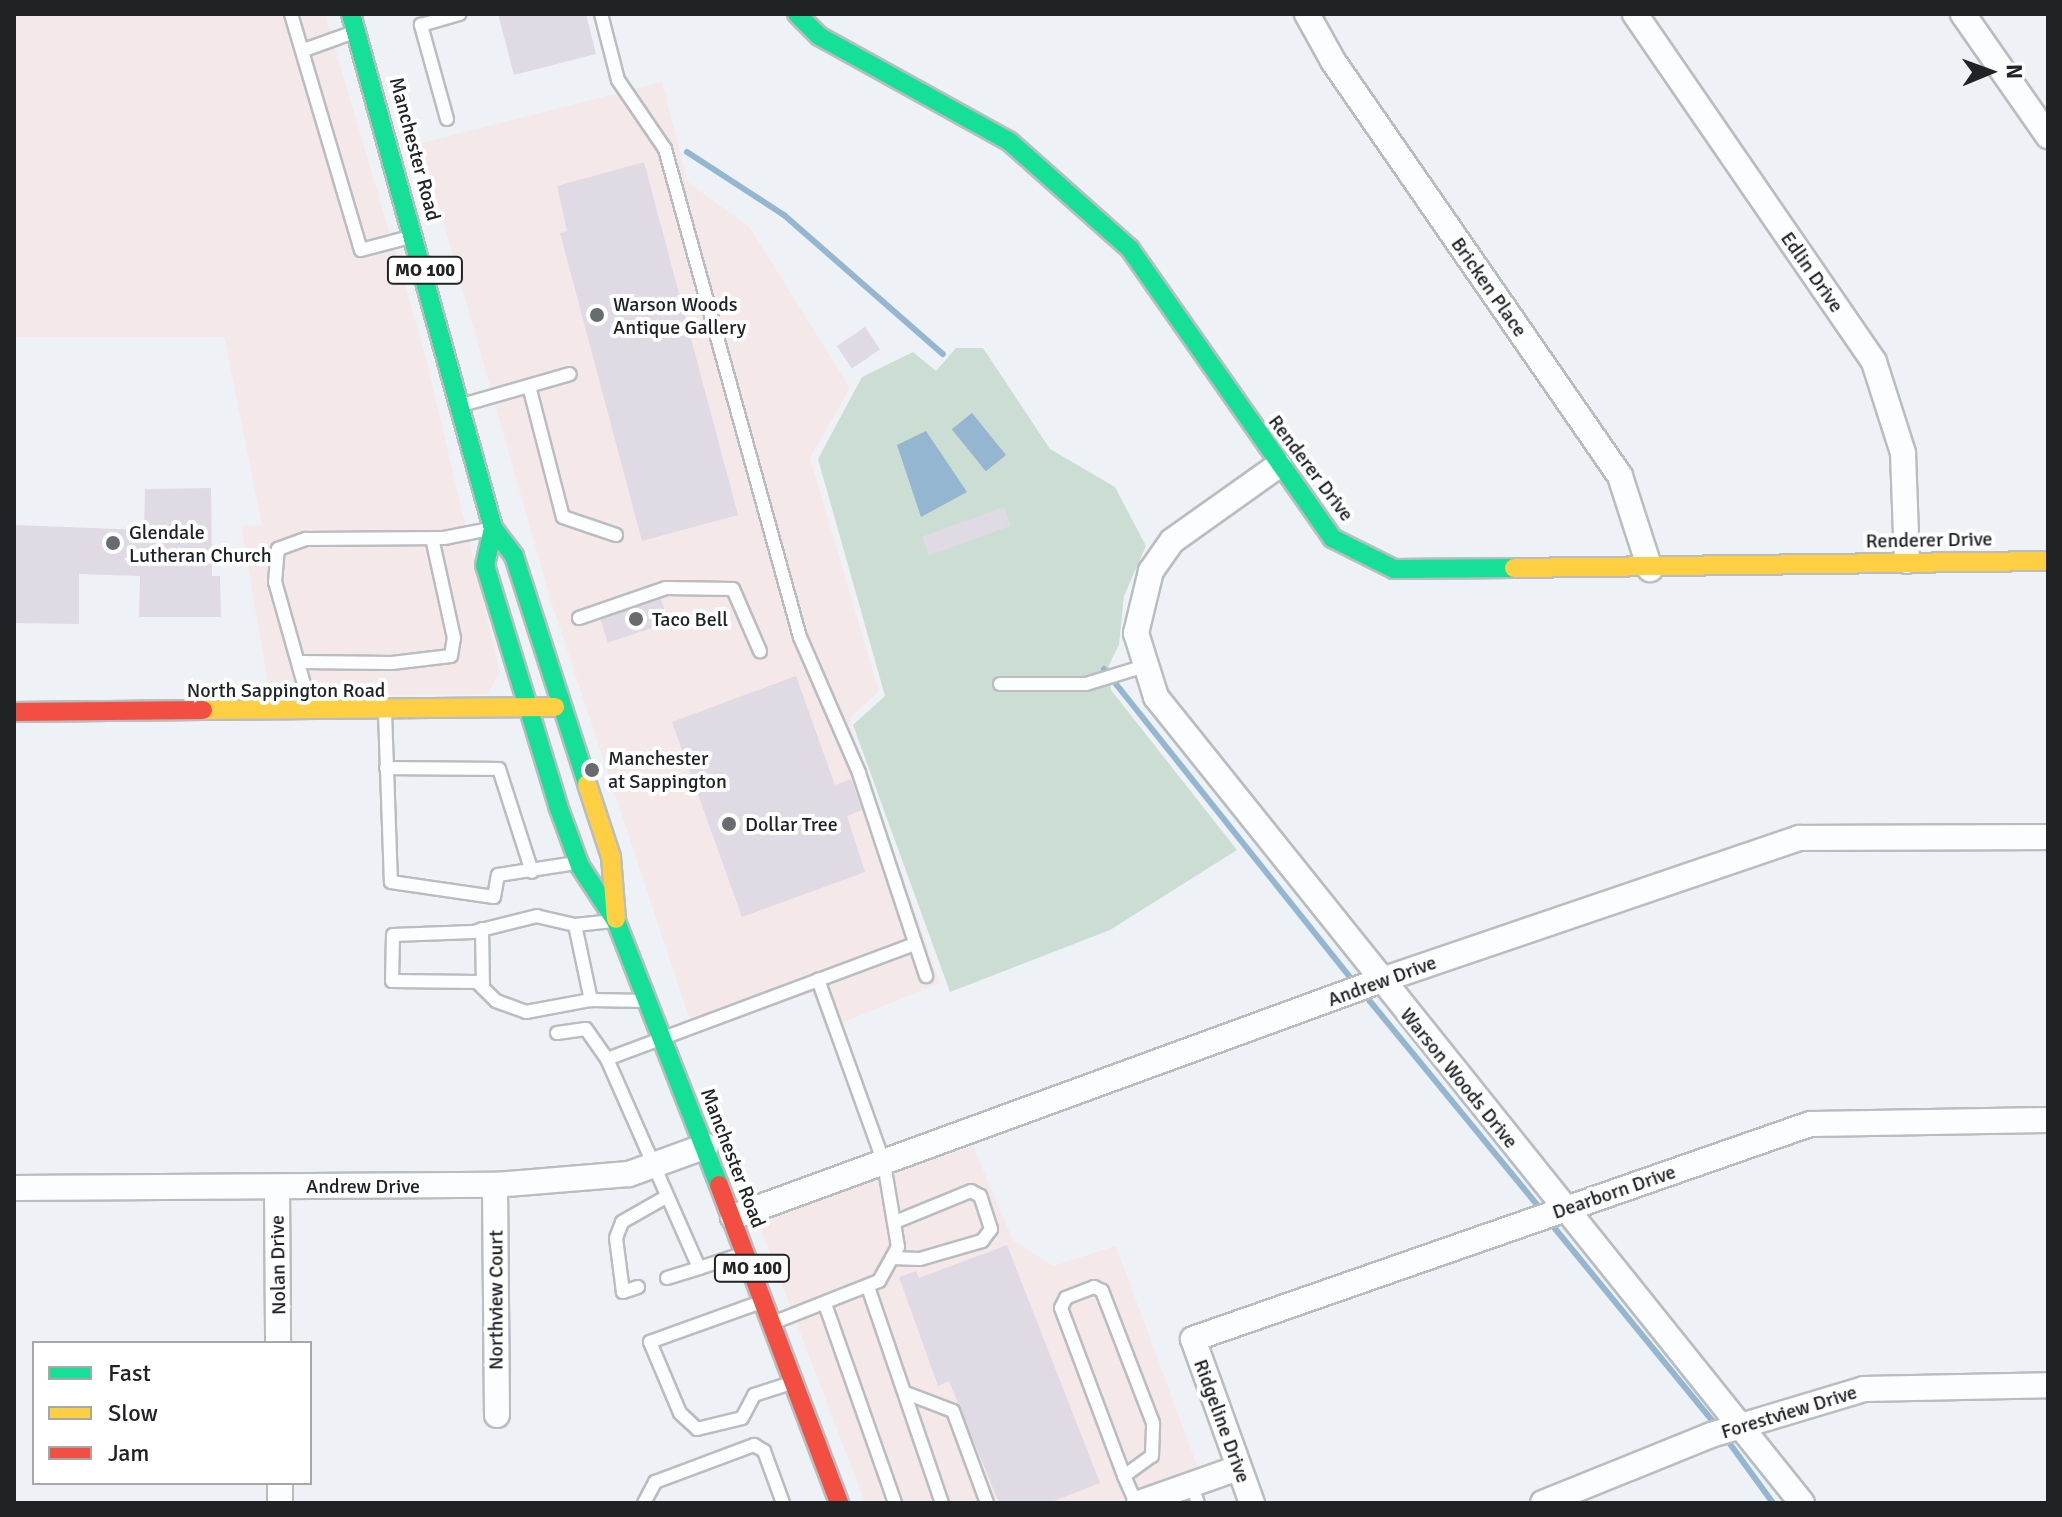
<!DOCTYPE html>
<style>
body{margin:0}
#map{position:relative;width:2062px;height:1517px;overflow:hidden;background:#eef2f6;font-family:Signika,sans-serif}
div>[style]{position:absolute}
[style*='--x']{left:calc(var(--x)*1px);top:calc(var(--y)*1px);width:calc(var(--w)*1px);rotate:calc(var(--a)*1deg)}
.commercial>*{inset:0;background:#f5e8e9}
.green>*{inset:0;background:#ccded3}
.water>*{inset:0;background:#95b6d0;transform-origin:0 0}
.stream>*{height:6px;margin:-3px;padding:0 3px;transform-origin:3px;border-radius:3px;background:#95b6d0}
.building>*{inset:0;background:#e0dae5;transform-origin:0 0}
.roads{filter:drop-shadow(2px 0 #babdc0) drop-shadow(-2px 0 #babdc0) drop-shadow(0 2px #babdc0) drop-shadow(0 -2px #babdc0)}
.lane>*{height:12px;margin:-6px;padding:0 6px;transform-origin:6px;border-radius:6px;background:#fcfdfe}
.street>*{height:24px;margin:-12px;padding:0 12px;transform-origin:12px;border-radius:12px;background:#fcfdfe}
.fast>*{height:18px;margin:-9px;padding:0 9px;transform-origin:9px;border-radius:9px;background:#16e098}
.slow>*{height:18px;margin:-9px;padding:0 9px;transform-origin:9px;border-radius:9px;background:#ffcf43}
.jam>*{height:18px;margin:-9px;padding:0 9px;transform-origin:9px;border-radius:9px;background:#f24e42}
.dots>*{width:22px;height:22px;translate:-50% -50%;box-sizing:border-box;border:4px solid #fff;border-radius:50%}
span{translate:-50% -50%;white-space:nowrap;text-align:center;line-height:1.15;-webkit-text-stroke:8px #fff;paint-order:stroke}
.shield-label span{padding:2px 6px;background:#fff;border:2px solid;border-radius:6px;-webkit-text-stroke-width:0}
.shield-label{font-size:18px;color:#202326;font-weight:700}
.street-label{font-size:20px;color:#202326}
.poi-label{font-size:20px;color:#202326}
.left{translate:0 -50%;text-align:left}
.frame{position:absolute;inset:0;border:16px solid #202326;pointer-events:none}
.legend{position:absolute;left:32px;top:1341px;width:280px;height:144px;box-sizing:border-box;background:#fff;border:2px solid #a6a7a8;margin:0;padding:10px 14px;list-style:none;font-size:24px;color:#202326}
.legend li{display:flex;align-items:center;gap:16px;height:40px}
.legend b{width:40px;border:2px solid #a6a7a8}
.north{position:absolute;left:1950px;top:32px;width:80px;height:80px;-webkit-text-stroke:6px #fff;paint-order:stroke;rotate:89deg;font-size:22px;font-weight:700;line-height:32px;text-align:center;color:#202326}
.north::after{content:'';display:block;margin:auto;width:28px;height:36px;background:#202326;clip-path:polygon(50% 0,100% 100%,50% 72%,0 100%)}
</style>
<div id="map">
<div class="commercial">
<div style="clip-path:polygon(14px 14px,325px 14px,424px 350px,500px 671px,488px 694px,270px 695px,241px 526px,262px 525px,224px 337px,15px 337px)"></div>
<div style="clip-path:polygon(662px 82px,688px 182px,750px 228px,850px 388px,810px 458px,879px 691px,851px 717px,851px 728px,940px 983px,826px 1029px,812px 993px,694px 1033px,550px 598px,421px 143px)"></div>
<div style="clip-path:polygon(973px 1146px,1013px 1240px,1053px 1266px,1116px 1246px,1205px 1487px,1160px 1503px,865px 1503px,757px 1219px)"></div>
</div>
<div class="green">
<div style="clip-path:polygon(956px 348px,983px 348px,1050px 449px,1115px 487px,1146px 546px,1124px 596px,1119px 645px,1109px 665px,1111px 690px,1237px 850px,1110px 930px,950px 992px,853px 725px,885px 696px,818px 459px,862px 377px,913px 352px,936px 371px)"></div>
</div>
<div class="water">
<div style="left:972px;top:413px;width:54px;height:26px;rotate:51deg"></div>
<div style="clip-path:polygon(926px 431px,967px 492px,921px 517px,897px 445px)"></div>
</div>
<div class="stream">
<div style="--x:687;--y:152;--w:116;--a:33"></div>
<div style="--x:784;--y:215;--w:211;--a:41.2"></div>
<div style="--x:1104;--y:669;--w:401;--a:51.4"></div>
<div style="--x:1364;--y:994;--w:281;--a:50.6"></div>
<div style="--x:1548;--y:1220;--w:269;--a:50.7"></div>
<div style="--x:1725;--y:1437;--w:82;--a:54"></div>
</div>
<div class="building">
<div style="clip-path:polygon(498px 14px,586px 14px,596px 54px,514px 75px)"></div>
<div style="clip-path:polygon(644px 162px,738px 515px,642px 541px,560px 233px,567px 231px,557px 186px)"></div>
<div style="left:865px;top:327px;width:27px;height:34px;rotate:56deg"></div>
<div style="clip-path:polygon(211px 488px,212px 576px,220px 576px,221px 617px,139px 617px,140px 576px,79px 574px,79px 624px,14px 623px,14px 525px,144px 530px,145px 489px)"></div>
<div style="left:1004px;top:507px;width:20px;height:87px;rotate:70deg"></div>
<div style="left:661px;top:599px;width:25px;height:64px;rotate:72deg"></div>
<div style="clip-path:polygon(796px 676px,835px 785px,851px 779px,862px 810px,847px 816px,865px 872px,742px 917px,672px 722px)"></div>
<div style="clip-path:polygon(1007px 1245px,1100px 1483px,1049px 1503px,999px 1503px,949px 1381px,938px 1386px,899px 1277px,916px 1271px,919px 1278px)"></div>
</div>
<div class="roads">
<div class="lane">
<div style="--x:291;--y:14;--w:246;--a:73.5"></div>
<div style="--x:361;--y:250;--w:51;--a:-14.9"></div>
<div style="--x:601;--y:14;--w:68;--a:75.6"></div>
<div style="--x:618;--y:80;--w:83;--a:55.7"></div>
<div style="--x:665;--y:149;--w:506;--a:74.54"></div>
<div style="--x:800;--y:637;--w:148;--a:66.5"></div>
<div style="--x:859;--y:773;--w:214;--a:71.7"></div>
<div style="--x:304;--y:50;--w:53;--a:-19.8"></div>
<div style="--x:447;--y:119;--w:98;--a:-105.5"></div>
<div style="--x:421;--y:25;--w:40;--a:-16"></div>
<div style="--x:529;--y:386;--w:135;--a:75.5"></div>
<div style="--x:563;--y:517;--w:56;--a:18.8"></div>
<div style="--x:462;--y:405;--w:112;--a:-16"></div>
<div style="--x:579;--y:618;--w:92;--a:-19"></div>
<div style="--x:666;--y:588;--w:67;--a:0.9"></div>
<div style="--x:733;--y:589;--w:68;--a:66.5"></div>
<div style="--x:303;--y:662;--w:89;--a:0.6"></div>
<div style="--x:392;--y:663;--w:59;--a:-6.8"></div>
<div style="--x:451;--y:656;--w:18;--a:-81"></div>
<div style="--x:454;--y:638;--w:102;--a:-102.4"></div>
<div style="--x:1000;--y:684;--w:86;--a:0"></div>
<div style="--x:1086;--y:684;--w:59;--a:-16.9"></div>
<div style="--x:311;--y:709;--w:132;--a:-105.8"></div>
<div style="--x:275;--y:582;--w:33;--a:-85"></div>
<div style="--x:278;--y:549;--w:30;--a:-20"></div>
<div style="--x:306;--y:539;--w:138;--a:-0.4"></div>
<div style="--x:444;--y:538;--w:47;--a:-11.1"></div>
<div style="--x:385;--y:712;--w:170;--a:88"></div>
<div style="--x:391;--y:882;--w:104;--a:8.3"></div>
<div style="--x:494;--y:897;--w:22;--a:-80"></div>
<div style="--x:498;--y:875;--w:79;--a:-8.7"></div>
<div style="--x:386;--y:768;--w:113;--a:0.5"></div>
<div style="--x:499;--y:769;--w:108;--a:72.2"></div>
<div style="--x:613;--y:921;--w:38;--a:174"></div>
<div style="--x:575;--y:925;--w:39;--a:-167"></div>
<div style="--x:537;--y:916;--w:66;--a:166"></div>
<div style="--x:473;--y:932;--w:80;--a:177.9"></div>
<div style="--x:393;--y:935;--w:46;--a:91.2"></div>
<div style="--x:392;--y:981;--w:85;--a:0.7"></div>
<div style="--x:477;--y:982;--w:27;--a:45"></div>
<div style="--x:496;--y:1001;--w:32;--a:20"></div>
<div style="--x:526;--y:1012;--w:66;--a:-10.5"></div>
<div style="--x:591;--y:1000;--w:55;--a:1"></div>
<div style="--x:575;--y:925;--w:77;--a:78"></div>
<div style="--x:482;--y:929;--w:59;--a:89"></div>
<div style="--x:557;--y:1033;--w:29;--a:-8"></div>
<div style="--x:586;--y:1029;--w:37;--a:55"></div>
<div style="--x:607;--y:1059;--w:329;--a:-20.5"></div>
<div style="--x:607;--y:1059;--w:228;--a:66.2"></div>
<div style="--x:699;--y:1268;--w:45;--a:-18"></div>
<div style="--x:892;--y:1258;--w:28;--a:2"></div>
<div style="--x:920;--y:1259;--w:65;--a:-16.2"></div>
<div style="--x:982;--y:1241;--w:15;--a:-53"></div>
<div style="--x:991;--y:1229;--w:35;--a:-108"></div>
<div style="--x:980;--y:1196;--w:10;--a:-151"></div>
<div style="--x:971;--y:1191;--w:82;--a:157.8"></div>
<div style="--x:667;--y:1278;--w:34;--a:-17"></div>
<div style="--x:638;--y:1287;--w:16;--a:162"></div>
<div style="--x:623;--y:1292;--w:54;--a:-97.4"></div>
<div style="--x:616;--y:1238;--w:17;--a:-69"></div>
<div style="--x:622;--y:1222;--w:51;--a:-29.6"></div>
<div style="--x:868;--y:1287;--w:228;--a:71.1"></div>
<div style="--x:761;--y:1302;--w:118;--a:160.2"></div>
<div style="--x:650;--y:1342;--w:77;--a:67.1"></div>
<div style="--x:680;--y:1413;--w:23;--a:43"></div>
<div style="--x:697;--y:1429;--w:46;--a:-13.7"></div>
<div style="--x:742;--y:1418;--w:26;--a:-62"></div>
<div style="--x:754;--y:1395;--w:39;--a:-18"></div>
<div style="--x:825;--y:1304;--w:211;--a:70.6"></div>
<div style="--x:775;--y:1322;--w:112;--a:-21.5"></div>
<div style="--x:879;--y:1281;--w:39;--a:-61"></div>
<div style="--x:898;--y:1247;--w:85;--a:-99.5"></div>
<div style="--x:884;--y:1163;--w:195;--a:-109.8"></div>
<div style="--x:906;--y:1393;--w:50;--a:21"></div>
<div style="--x:953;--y:1411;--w:98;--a:69.7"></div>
<div style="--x:1124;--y:1476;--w:34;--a:-36"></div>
<div style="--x:1152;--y:1456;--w:33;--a:-88"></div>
<div style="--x:1153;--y:1423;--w:142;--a:-111.1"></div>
<div style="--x:1102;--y:1291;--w:9;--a:-153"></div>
<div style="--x:1094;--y:1287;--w:30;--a:159"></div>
<div style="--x:1066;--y:1298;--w:11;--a:117"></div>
<div style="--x:1061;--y:1308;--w:179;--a:69.4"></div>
<div style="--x:1124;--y:1476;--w:30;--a:66"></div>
<div style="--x:1191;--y:1484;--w:20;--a:70"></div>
<div style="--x:644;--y:1503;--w:24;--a:-62"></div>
<div style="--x:655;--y:1482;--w:106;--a:-20.5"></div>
<div style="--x:754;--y:1445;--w:12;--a:31"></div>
<div style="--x:764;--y:1451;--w:55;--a:69.9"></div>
</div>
<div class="street">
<div style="--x:1307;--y:14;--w:54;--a:61"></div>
<div style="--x:1333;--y:61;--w:505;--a:55.33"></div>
<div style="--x:1620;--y:476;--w:98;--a:72.1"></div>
<div style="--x:1635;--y:14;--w:422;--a:55.5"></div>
<div style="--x:1874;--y:362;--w:96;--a:72.3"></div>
<div style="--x:1903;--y:453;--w:108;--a:87.9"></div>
<div style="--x:1963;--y:14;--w:149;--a:55.1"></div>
<div style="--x:1279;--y:465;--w:131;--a:144.6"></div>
<div style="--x:1172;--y:541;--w:37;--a:125"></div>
<div style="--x:1151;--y:571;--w:64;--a:103.6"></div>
<div style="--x:1136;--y:633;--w:67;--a:72.6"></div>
<div style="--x:1156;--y:697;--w:1033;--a:51.29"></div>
<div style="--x:495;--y:1185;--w:230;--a:89.5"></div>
<div style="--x:277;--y:1187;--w:156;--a:89.6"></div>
<div style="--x:14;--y:1188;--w:481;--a:-0.4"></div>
<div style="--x:495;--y:1185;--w:134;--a:-4.7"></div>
<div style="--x:629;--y:1174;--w:82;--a:-20"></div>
<div style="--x:733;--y:1217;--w:688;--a:-20.07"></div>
<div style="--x:1379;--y:981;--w:444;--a:-18.8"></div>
<div style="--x:1799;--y:838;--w:249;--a:-0.2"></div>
<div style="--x:280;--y:1483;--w:20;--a:90"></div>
<div style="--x:1139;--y:1503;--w:105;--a:-19.5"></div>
<div style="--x:1252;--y:1503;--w:174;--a:-109.8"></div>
<div style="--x:1193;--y:1339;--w:653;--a:-19.21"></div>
<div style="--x:1810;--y:1124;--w:238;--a:-1"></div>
<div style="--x:1543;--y:1503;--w:181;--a:-22"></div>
<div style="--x:1711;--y:1435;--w:160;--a:-16.7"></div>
<div style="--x:1864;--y:1389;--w:184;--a:-1.2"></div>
</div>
<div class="fast">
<div style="--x:351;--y:14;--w:533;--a:74.56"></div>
<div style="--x:493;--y:528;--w:35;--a:53"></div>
<div style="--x:514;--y:556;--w:239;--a:72.2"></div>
<div style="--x:797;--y:14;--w:31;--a:45"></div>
<div style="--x:819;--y:36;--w:218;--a:29"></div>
<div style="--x:1010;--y:142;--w:161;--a:41.7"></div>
<div style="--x:1130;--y:249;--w:353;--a:55"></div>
<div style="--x:1332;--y:538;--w:69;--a:26.6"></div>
<div style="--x:1394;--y:569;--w:120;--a:-0.5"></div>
<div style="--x:493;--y:528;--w:38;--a:102"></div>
<div style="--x:485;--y:565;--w:252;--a:73.1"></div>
<div style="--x:558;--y:806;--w:64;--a:69.9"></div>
<div style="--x:580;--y:866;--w:66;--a:56.8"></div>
<div style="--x:616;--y:921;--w:283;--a:68.7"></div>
</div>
<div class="slow">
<div style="--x:1514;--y:568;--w:534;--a:-0.75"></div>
<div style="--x:203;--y:710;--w:352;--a:-0.5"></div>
<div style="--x:587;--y:784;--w:77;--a:71.8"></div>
<div style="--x:611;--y:857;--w:62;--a:85.4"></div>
</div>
<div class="jam">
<div style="--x:14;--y:712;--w:189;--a:-0.6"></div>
<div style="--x:719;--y:1185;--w:340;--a:69.3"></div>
</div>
</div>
<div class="dots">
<div style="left:597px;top:315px;background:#686b6f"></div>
<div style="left:113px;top:543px;background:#686b6f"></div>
<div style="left:636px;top:619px;background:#686b6f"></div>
<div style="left:592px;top:770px;background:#686b6f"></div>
<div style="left:729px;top:824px;background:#686b6f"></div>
</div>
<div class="shield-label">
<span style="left:425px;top:270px">MO 100</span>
<span style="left:752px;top:1268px">MO 100</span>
</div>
<div class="street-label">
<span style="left:415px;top:149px;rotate:75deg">Manchester Road</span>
<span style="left:1812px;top:272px;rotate:55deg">Edlin Drive</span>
<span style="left:1489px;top:287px;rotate:55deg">Bricken Place</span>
<span style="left:1311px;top:468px;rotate:53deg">Renderer Drive</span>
<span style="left:1929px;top:540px;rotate:-1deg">Renderer Drive</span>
<span style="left:286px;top:690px">North Sappington Road</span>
<span style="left:1382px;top:981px;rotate:-20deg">Andrew Drive</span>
<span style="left:1459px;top:1078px;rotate:51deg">Warson Woods Drive</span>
<span style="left:733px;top:1158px;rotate:69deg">Manchester Road</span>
<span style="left:363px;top:1186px">Andrew Drive</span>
<span style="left:1614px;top:1192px;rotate:-19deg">Dearborn Drive</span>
<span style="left:278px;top:1265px;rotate:-91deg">Nolan Drive</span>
<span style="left:496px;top:1300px;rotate:-90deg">Northview Court</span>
<span style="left:1789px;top:1412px;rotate:-17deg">Forestview Drive</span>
<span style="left:1222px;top:1421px;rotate:70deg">Ridgeline Drive</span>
</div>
<div class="poi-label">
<span class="left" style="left:613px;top:316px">Warson Woods<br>Antique Gallery</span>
<span class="left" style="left:129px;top:544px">Glendale<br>Lutheran Church</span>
<span class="left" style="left:652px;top:619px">Taco Bell</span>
<span class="left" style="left:608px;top:770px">Manchester<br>at Sappington</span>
<span class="left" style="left:745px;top:824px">Dollar Tree</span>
</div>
<div class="frame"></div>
<ul class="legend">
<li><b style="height:10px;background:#16e098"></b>Fast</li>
<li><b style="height:10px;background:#ffcf43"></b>Slow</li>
<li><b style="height:10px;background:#f24e42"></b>Jam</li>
</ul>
<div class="north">N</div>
</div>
